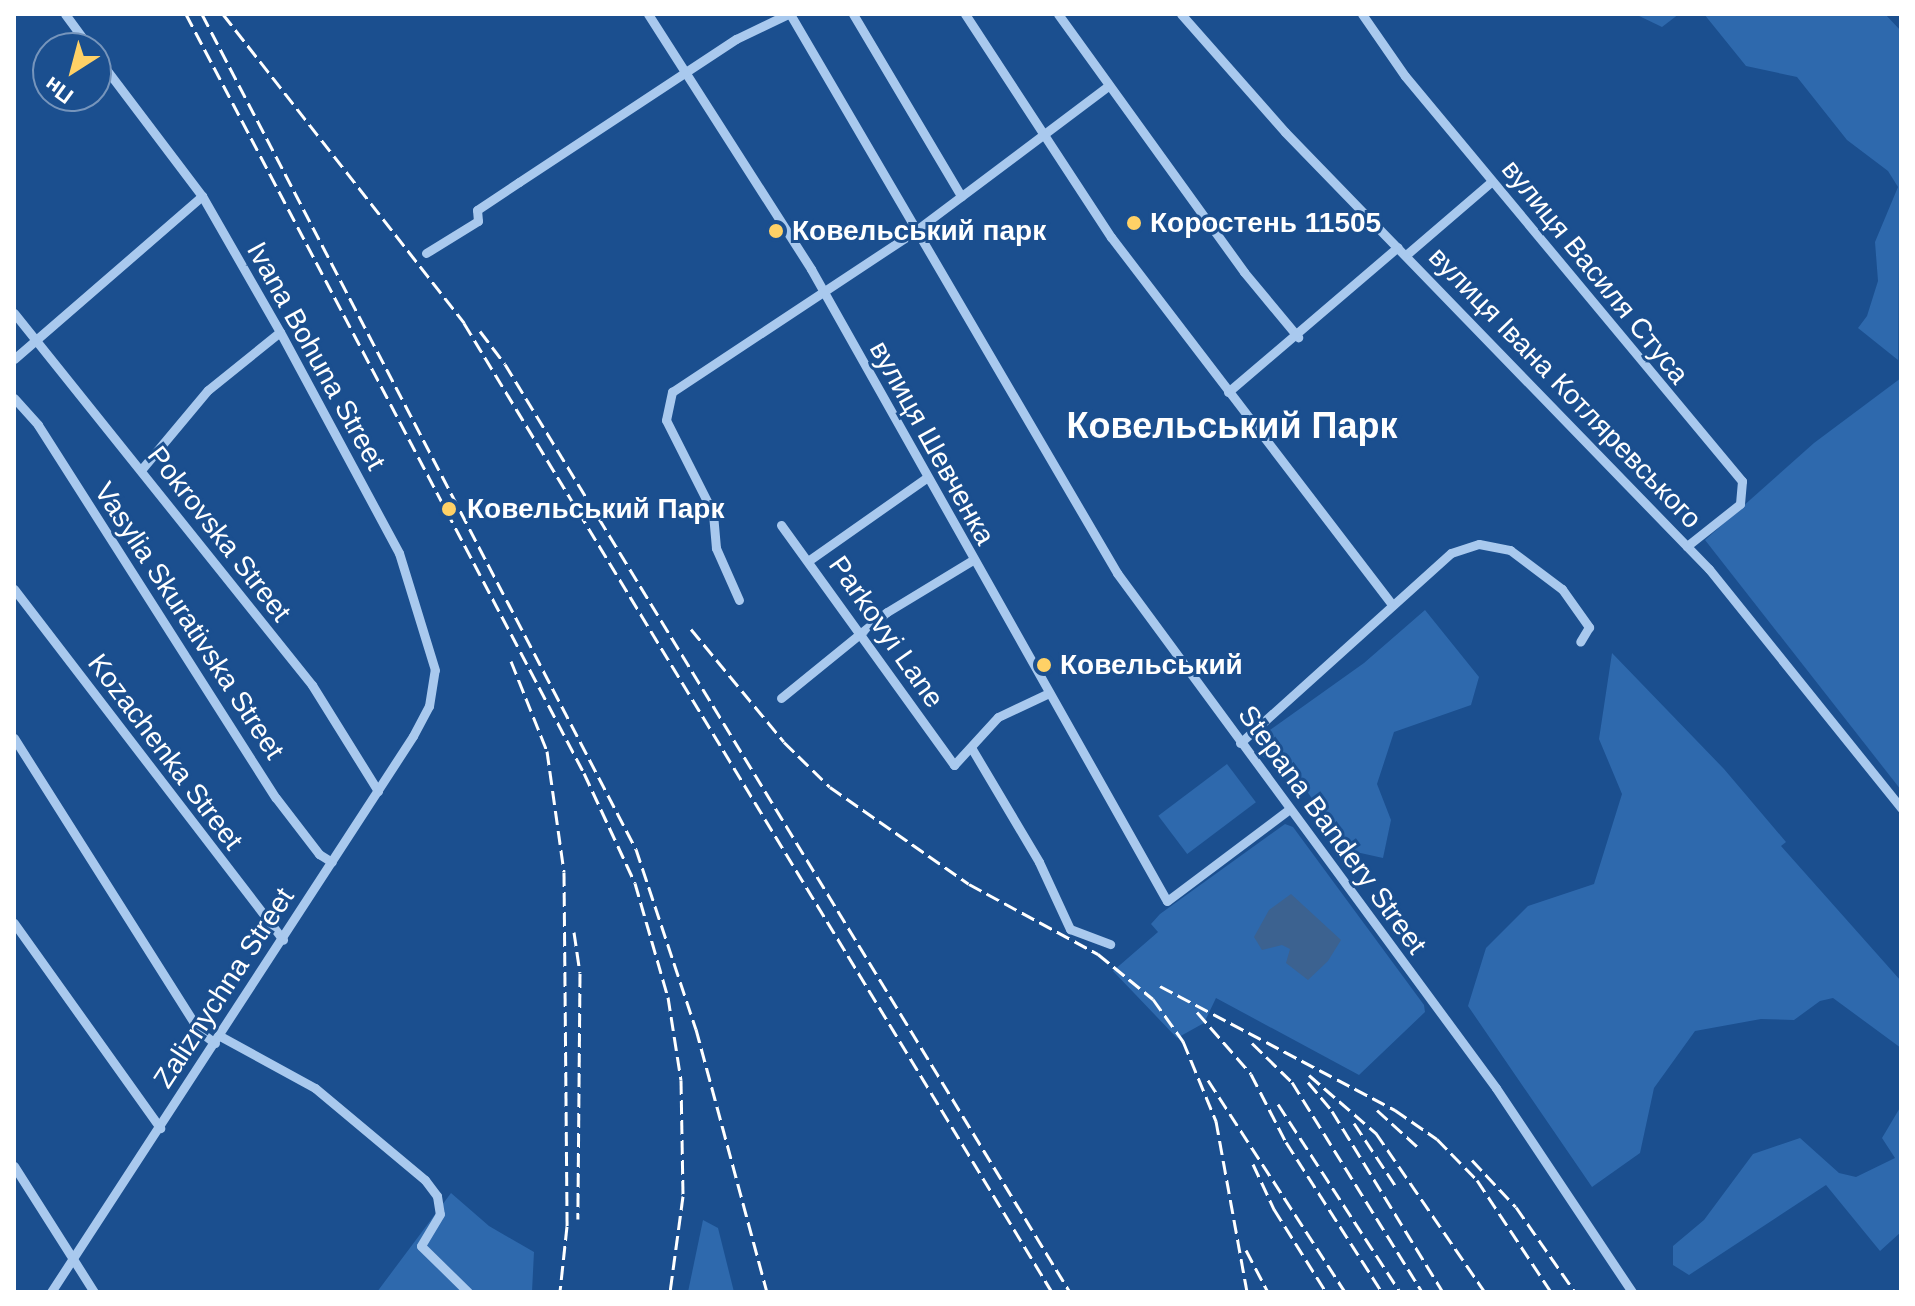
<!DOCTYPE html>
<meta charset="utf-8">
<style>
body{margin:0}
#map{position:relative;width:1915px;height:1306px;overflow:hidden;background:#1b4f8f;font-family:Arial,sans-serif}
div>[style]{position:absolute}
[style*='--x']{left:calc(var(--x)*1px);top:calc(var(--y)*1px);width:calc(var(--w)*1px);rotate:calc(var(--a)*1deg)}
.green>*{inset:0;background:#2e69ad;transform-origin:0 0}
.water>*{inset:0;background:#3c6290}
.minor>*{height:9px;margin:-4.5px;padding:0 4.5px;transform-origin:4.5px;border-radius:4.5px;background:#a9c9ee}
.rail>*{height:3px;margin-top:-1.5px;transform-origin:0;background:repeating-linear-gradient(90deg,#fff 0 14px,transparent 0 20px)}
.dots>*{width:22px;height:22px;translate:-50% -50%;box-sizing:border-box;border:4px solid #1b4f8f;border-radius:50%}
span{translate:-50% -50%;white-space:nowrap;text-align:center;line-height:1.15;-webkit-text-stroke:6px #1b4f8f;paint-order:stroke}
.poi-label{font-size:28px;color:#fff;font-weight:700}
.left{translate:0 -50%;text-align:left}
.street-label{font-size:28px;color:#fff}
.district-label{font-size:36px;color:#fff;font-weight:700}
.frame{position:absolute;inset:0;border:16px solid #fff;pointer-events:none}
.north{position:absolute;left:32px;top:32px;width:80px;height:80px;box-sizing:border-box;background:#1b4f8f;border:2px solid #7695bc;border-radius:50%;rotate:216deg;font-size:22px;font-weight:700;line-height:32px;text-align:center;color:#fff}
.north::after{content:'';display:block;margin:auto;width:28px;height:36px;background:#ffd166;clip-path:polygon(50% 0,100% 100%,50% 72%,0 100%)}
</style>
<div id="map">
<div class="green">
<div style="clip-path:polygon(1635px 14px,1679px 14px,1662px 27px)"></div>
<div style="clip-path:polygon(1704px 14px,1885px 14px,1901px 31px,1898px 360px,1858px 328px,1867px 316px,1878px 281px,1875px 242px,1898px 187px,1888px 171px,1847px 140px,1797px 77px,1746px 66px)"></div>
<div style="clip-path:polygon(1901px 378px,1901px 790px,1705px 540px,1814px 443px)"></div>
<div style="clip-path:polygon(1425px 610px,1479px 677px,1471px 705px,1394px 732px,1377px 784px,1391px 820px,1383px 858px,1347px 850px,1298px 778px,1260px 755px,1263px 735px,1364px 663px)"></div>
<div style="clip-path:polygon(1612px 653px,1724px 769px,1786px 842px,1781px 846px,1901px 981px,1901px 1048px,1833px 998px,1820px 1001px,1794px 1020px,1761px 1019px,1695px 1031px,1654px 1088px,1640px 1153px,1592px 1187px,1468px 1006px,1486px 948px,1528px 906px,1594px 884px,1622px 794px,1599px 739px)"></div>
<div style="left:1227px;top:764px;width:48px;height:86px;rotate:53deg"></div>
<div style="clip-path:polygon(1285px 824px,1293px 827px,1424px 1005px,1425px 1012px,1359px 1075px,1216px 998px,1204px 1023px,1177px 1038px,1113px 971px,1158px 932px,1151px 924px,1160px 914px)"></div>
<div style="clip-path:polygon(1901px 1106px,1901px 1232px,1880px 1251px,1826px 1185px,1689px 1275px,1673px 1265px,1673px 1246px,1704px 1220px,1753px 1154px,1800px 1138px,1839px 1173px,1856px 1177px,1895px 1158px,1882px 1138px)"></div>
<div style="clip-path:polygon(451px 1193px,489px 1226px,534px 1252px,532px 1292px,377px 1292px)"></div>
<div style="clip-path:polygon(703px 1220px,718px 1228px,734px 1292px,688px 1292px)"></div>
</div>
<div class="water">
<div style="clip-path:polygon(1291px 894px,1341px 940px,1328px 961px,1308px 980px,1286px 963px,1290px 949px,1282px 945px,1262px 950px,1254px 937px,1269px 910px)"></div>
</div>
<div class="minor">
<div style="--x:65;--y:14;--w:42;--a:53.7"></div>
<div style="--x:648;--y:14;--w:303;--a:57.4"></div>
<div style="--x:811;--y:269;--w:725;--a:60.61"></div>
<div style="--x:1167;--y:901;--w:151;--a:-36.9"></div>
<div style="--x:790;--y:14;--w:648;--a:59.67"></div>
<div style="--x:1117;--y:573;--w:639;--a:53.65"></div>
<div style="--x:1496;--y:1088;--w:245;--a:56.3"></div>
<div style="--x:853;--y:14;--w:212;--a:59.3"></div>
<div style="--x:965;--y:14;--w:267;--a:56.8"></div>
<div style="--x:1111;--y:237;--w:463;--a:52.6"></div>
<div style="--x:1058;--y:14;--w:318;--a:54.2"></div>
<div style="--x:1244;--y:272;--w:85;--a:50.3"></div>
<div style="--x:1181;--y:14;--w:157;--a:48.6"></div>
<div style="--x:1285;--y:132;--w:609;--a:45.87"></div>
<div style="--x:1709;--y:569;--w:307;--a:51.2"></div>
<div style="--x:1362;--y:14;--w:75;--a:55.3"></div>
<div style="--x:1405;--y:76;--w:527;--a:50.24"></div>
<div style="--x:1742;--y:481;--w:23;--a:95"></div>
<div style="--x:1740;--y:504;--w:68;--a:141.6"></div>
<div style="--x:426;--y:253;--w:61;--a:-31.6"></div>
<div style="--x:478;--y:221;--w:11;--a:-95"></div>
<div style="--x:477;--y:210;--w:50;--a:-33.7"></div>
<div style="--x:519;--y:182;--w:260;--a:-33.4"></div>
<div style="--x:736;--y:39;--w:58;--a:-25.7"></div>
<div style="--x:1406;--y:255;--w:113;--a:-40.7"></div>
<div style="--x:14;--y:313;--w:477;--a:51.3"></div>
<div style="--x:312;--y:685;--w:125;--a:58.1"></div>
<div style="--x:14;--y:359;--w:249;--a:-40.9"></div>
<div style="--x:1228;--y:392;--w:223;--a:-40.5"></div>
<div style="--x:14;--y:398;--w:36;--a:48"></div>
<div style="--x:38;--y:425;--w:442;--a:57.5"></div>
<div style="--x:276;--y:798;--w:71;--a:52.5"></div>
<div style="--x:319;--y:854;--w:15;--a:32"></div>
<div style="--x:141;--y:470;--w:104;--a:-50.1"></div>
<div style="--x:208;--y:390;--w:92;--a:-38.9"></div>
<div style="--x:781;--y:525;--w:296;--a:54.2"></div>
<div style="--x:954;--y:765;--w:65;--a:-47.5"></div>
<div style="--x:998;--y:717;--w:56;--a:-25.2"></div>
<div style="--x:808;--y:561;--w:144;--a:-35.1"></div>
<div style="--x:14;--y:589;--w:442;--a:52.5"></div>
<div style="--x:739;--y:600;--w:57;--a:-113.9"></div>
<div style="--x:716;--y:548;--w:35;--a:-95"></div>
<div style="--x:713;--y:513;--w:104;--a:-116.8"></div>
<div style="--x:666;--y:420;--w:29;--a:-78"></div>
<div style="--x:672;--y:392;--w:291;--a:-33.5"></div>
<div style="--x:915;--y:231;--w:240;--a:-36.9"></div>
<div style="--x:781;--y:698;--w:136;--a:-39.1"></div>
<div style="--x:887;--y:612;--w:100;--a:-31.2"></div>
<div style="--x:14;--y:738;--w:347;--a:57.7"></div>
<div style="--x:199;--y:1031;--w:20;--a:37"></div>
<div style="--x:1240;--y:743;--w:284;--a:-42"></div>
<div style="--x:1451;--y:553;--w:29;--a:-18"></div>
<div style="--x:1479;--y:544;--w:32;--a:11"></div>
<div style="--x:1510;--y:550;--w:65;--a:36.9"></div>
<div style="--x:1562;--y:589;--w:47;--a:54.6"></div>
<div style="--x:1589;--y:627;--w:17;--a:121"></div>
<div style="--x:972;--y:749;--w:131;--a:59.3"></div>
<div style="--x:1039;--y:862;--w:74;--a:65.2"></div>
<div style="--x:1070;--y:929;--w:43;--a:20.6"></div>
<div style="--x:14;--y:923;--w:252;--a:54.5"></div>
<div style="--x:220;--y:1036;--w:108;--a:28.7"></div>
<div style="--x:315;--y:1088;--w:143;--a:39.9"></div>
<div style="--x:425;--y:1180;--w:20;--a:53"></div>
<div style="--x:437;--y:1196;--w:18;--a:81"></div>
<div style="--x:440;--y:1214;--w:37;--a:121"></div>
<div style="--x:421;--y:1246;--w:66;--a:44.4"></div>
<div style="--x:14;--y:1166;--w:149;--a:57.6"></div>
<div style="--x:51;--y:1292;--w:663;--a:-56.93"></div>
<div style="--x:413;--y:736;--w:34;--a:-62"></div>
<div style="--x:429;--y:706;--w:36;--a:-81"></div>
<div style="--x:435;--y:670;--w:122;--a:-107.1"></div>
<div style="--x:399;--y:553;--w:251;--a:-118.3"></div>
<div style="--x:280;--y:332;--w:157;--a:-119.8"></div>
<div style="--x:202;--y:196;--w:176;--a:-127.1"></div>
</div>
<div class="rail">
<div style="--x:186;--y:14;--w:857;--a:62.33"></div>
<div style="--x:584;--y:773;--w:121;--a:65.1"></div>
<div style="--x:635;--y:883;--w:119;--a:73.9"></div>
<div style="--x:668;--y:997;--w:84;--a:81.1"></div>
<div style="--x:681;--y:1080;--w:116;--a:89"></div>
<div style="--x:683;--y:1196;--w:97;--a:97.7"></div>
<div style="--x:202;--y:14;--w:941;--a:62.54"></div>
<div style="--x:636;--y:849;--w:190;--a:71.6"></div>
<div style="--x:696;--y:1029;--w:272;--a:74.9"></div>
<div style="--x:223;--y:14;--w:392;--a:52"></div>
<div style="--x:464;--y:323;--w:1133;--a:58.75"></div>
<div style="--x:480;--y:331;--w:41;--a:52.9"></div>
<div style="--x:505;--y:364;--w:1086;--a:58.67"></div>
<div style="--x:691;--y:629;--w:146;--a:50.5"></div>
<div style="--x:784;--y:742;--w:64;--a:44.4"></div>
<div style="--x:830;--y:787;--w:169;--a:34.9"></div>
<div style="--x:969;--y:884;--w:147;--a:28.5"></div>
<div style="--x:1098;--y:954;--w:71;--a:39.3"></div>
<div style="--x:1153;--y:999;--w:52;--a:54.5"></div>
<div style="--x:1183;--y:1041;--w:87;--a:67.6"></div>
<div style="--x:1216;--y:1121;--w:174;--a:79.7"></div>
<div style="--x:511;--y:661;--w:97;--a:68.2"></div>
<div style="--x:547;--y:751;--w:122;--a:82"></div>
<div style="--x:564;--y:872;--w:354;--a:89.5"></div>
<div style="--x:567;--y:1226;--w:66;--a:96.1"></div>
<div style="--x:574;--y:932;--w:41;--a:81.7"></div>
<div style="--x:580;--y:973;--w:246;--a:90.5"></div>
<div style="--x:1160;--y:986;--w:266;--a:27.8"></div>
<div style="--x:1395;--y:1110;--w:51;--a:34.6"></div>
<div style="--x:1437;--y:1139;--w:57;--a:45.7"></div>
<div style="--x:1477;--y:1180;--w:134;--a:56.5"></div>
<div style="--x:1197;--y:1012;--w:82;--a:48.9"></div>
<div style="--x:1251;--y:1074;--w:76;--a:62.8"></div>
<div style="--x:1286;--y:1142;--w:178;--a:57.4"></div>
<div style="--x:1252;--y:1043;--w:56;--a:44.3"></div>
<div style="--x:1292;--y:1082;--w:247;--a:58.2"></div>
<div style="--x:1309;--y:1075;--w:89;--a:40.9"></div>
<div style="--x:1376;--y:1133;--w:193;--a:55.6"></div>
<div style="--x:1208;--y:1080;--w:252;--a:57.1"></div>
<div style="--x:1308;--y:1082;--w:38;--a:50"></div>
<div style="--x:1332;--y:1111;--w:212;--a:58.5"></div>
<div style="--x:1278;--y:1104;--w:224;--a:57"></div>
<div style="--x:1377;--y:1110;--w:59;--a:42.3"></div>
<div style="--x:1354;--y:1123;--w:74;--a:56.5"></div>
<div style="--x:1472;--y:1160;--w:64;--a:46.9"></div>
<div style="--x:1516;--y:1207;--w:103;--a:55.2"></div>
<div style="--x:1253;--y:1164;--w:50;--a:65"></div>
<div style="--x:1274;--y:1209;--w:98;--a:57.9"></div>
<div style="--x:1246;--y:1250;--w:47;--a:62.4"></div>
</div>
<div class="dots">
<div style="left:1134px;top:223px;background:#ffd166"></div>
<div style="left:776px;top:231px;background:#ffd166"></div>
<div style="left:449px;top:509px;background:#ffd166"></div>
<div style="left:1044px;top:665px;background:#ffd166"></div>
</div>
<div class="poi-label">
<span class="left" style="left:1150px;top:223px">Коростень 11505</span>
<span class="left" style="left:792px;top:231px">Ковельський парк</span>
<span class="left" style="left:467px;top:509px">Ковельський Парк</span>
<span class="left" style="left:1060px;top:665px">Ковельський</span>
</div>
<div class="street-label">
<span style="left:1595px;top:272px;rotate:51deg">вулиця Василя Стуса</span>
<span style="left:316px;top:356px;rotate:61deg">Ivana Bohuna Street</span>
<span style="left:1565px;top:388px;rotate:46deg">вулиця Івана Котляревського</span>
<span style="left:932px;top:443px;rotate:61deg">вулиця Шевченка</span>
<span style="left:219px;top:534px;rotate:52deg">Pokrovska Street</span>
<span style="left:189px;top:621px;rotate:57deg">Vasylia Skurativska Street</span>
<span style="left:886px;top:632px;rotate:55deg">Parkovyi Lane</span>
<span style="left:165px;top:752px;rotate:53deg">Kozachenka Street</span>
<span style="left:1332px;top:830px;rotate:54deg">Stepana Bandery Street</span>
<span style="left:224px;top:988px;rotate:-57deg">Zaliznychna Street</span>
</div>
<div class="district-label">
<span style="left:1232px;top:426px">Ковельський Парк</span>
</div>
<div class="frame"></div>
<div class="north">Пн</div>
</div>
